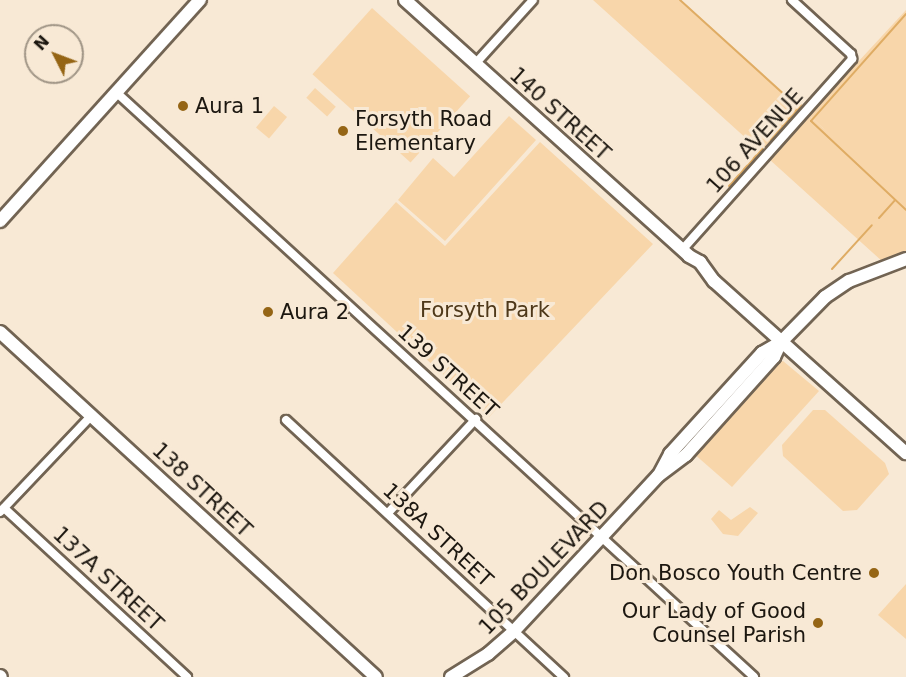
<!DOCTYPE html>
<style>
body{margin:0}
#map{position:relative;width:906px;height:677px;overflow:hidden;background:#f8e9d5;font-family:"DejaVu Sans",sans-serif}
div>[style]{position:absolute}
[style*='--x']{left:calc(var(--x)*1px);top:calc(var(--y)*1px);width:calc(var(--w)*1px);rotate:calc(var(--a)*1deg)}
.green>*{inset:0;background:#f8d6aa;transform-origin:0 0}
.stream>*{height:2px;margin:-1px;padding:0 1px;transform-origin:1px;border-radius:1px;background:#dfac64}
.roads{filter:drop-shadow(2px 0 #726453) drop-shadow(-2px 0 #726453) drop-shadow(0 2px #726453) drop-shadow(0 -2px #726453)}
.street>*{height:8px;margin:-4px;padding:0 4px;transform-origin:4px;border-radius:4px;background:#fff}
.secondary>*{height:12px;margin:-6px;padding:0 6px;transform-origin:6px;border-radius:6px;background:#fff}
.dots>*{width:16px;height:16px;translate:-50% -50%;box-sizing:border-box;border:3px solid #f8e9d5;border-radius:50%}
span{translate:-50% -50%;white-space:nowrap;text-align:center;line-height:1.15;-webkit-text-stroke:6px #f8e9d5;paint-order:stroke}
.poi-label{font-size:21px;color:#1c1710}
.left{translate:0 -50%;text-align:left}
.right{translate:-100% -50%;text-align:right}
.street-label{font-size:21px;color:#1c1710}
.park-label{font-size:21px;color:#4e3819}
.north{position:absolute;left:24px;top:24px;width:60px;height:60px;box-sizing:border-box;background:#f8e9d5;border:2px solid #a09586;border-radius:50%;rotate:312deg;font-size:16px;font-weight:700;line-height:24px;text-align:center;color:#1c1710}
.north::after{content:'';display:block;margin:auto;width:21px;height:27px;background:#956515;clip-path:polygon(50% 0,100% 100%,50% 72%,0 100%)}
</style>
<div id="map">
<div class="green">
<div style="clip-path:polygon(593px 0,681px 0,834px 138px,809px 115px,906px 10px,906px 254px,883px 262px)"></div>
<div style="left:372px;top:8px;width:132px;height:89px;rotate:42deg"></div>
<div style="left:315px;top:88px;width:28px;height:13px;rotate:42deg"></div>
<div style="left:274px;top:106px;width:17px;height:28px;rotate:40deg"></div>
<div style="clip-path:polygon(509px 116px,536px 140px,445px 241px,398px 200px,433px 158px,454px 177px)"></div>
<div style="clip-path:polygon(540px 142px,653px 244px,489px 417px,333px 273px,396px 202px,445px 246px)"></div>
<div style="clip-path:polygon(783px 361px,819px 391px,732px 487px,693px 453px,776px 364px)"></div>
<div style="clip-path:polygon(813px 410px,825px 410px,885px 463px,889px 474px,857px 510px,843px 511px,783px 456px,782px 445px)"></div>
<div style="clip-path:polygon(750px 507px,758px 513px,738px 536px,723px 534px,711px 519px,719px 510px,731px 520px)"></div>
<div style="clip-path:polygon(906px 584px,906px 639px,878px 615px)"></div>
</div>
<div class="stream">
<div style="--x:680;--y:0;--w:161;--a:42.2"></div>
<div style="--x:906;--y:14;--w:143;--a:131.6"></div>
<div style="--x:811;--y:121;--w:130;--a:43.1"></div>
<div style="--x:771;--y:140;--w:46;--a:-49.4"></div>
<div style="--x:729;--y:186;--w:51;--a:-48.2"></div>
<div style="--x:879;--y:218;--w:24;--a:-48"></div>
<div style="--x:832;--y:269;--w:59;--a:-47.7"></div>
</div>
<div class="roads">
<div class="street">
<div style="--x:475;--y:64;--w:86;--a:-47.8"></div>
<div style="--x:117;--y:93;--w:864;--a:42.51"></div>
<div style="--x:682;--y:250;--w:256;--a:-48.3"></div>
<div style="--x:852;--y:59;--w:5;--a:-101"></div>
<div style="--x:851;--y:54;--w:80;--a:-137.5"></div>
<div style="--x:286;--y:420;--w:379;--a:42.8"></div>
<div style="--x:4;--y:508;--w:249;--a:42.7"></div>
<div style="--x:0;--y:512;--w:134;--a:-46.5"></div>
<div style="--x:388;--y:513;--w:129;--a:-46.9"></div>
</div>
<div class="secondary">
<div style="--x:405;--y:0;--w:382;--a:42"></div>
<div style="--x:689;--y:256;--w:13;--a:29"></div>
<div style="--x:700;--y:262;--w:24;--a:54"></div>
<div style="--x:714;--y:281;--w:258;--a:41.9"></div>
<div style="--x:0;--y:221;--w:298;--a:-47.9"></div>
<div style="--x:0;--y:332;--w:510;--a:42.54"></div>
<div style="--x:659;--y:475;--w:24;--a:-62"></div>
<div style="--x:670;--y:454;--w:137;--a:-47.7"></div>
<div style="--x:762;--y:353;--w:22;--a:-30"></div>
<div style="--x:781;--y:342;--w:63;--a:-45.6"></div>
<div style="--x:825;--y:297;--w:29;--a:-34"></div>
<div style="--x:849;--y:281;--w:61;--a:-21.1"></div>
<div style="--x:0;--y:676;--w:1;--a:45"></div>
<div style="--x:451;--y:677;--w:44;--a:-31.9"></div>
<div style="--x:488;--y:654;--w:35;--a:-41"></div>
<div style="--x:514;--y:631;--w:212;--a:-47.1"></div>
<div style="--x:658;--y:476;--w:35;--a:-37"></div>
<div style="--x:686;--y:455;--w:132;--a:-48.1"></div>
<div style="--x:774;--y:357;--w:17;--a:-65"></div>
</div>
</div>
<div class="dots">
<div style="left:183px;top:106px;background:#956515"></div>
<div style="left:343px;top:131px;background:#956515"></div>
<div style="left:268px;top:312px;background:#956515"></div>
<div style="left:874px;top:573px;background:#956515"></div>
<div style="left:818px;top:623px;background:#956515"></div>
</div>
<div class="poi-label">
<span class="left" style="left:195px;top:106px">Aura 1</span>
<span class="left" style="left:355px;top:131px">Forsyth Road<br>Elementary</span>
<span class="left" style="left:280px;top:312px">Aura 2</span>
<span class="right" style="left:862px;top:573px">Don Bosco Youth Centre</span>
<span class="right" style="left:806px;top:623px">Our Lady of Good<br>Counsel Parish</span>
</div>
<div class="street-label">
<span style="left:560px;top:114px;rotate:42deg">140 STREET</span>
<span style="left:755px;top:141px;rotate:-48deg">106 AVENUE</span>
<span style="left:448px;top:371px;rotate:42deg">139 STREET</span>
<span style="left:202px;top:490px;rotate:43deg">138 STREET</span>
<span style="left:438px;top:535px;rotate:43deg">138A STREET</span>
<span style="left:544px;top:568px;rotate:-46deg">105 BOULEVARD</span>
<span style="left:108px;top:579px;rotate:43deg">137A STREET</span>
</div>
<div class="park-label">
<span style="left:485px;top:310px">Forsyth Park</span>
</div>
<div class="north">N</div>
</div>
